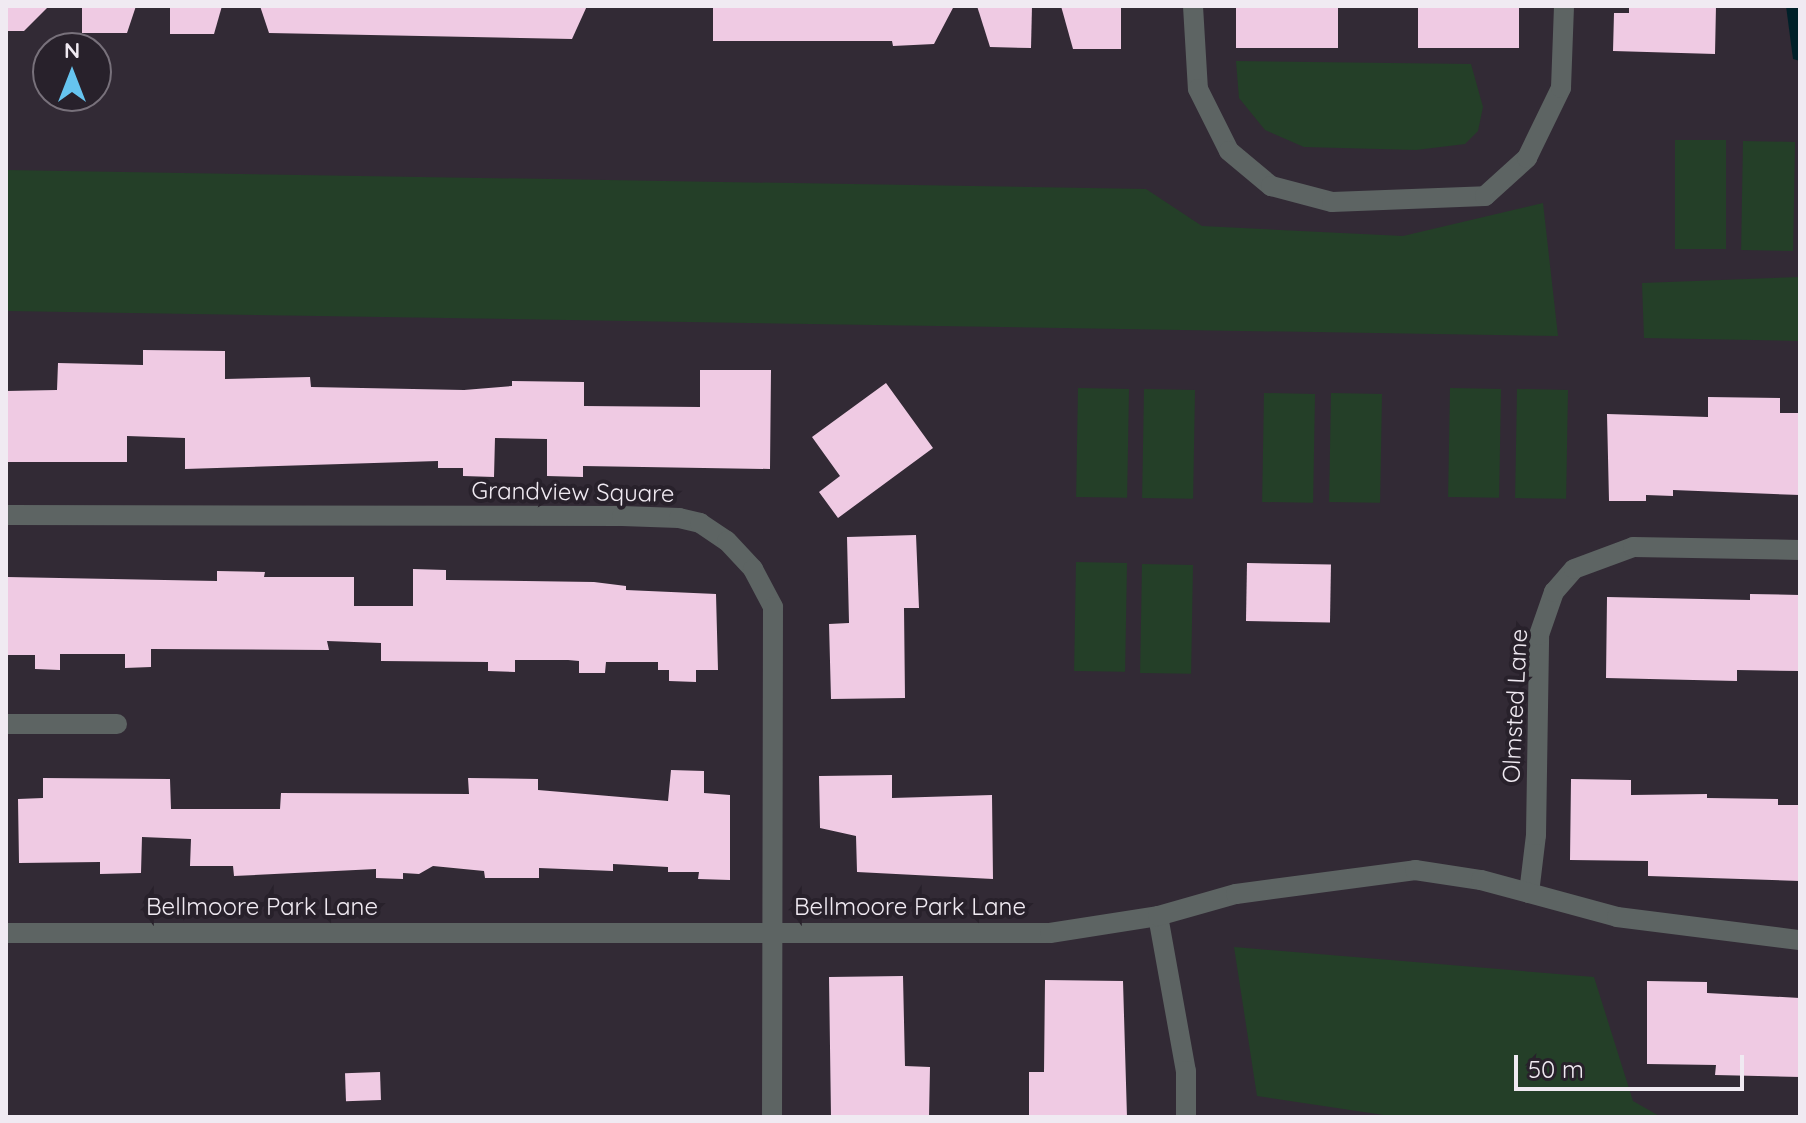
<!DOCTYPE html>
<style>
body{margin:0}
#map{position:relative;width:1806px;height:1123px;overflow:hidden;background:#322a35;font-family:Quicksand,sans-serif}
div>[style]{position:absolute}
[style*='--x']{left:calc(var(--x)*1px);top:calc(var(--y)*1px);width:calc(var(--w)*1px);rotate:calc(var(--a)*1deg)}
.green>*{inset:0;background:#243f28;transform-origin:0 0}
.water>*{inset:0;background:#002029}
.building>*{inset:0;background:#efcae3;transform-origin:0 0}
.minor>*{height:20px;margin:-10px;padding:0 10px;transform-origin:10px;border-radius:10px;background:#5d6463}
span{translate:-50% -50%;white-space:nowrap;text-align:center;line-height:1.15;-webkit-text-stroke:8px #28212b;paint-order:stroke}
.street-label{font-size:24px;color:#f0eaf2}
.frame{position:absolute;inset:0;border:8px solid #f0eaf2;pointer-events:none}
.north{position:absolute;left:32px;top:32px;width:80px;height:80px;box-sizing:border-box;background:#28212b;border:2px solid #78717b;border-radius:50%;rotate:0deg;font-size:22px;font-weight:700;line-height:32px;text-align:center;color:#f0eaf2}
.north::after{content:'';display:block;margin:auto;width:28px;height:36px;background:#66c4ef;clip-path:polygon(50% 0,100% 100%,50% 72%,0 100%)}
.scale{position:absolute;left:1514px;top:1055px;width:230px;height:36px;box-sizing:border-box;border:4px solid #f0eaf2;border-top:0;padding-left:10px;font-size:24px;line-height:28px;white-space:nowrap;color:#f0eaf2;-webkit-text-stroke:6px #28212b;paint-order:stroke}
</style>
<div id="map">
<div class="green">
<div style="clip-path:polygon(1236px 61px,1471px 64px,1483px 107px,1478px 131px,1465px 144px,1416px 150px,1304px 147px,1265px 130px,1239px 98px)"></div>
<div style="left:1675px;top:140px;width:51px;height:109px"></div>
<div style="left:1743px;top:141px;width:52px;height:109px;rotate:1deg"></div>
<div style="clip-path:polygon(6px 170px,1146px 189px,1202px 226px,1403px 236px,1543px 203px,1558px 336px,6px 311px)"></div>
<div style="clip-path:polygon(1800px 277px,1800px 341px,1644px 338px,1642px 283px)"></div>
<div style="left:1078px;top:388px;width:51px;height:109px;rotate:1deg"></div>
<div style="left:1450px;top:388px;width:51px;height:109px;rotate:1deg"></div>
<div style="left:1144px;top:389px;width:51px;height:109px;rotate:1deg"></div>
<div style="left:1517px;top:389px;width:51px;height:109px;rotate:1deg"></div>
<div style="left:1264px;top:393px;width:51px;height:109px;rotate:1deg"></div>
<div style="left:1331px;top:393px;width:51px;height:109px;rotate:1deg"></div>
<div style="left:1076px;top:562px;width:51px;height:109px;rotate:1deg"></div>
<div style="left:1142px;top:564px;width:51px;height:109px;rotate:1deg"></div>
<div style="clip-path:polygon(1234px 947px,1594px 977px,1633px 1101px,1661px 1117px,1397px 1117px,1257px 1096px)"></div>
</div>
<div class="water">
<div style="clip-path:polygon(1786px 6px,1800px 6px,1800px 61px,1793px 59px)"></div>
</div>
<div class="building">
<div style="clip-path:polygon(6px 6px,49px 6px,24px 31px,6px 31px)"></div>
<div style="clip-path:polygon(82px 6px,136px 6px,127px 33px,82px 33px)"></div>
<div style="clip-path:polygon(170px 6px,222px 6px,214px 34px,170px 34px)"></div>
<div style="clip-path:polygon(260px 6px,587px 6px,572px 39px,269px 33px)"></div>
<div style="clip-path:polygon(713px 6px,954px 6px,934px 44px,893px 46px,892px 41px,713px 41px)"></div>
<div style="clip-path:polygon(977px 6px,1032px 6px,1031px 48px,990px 47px)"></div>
<div style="clip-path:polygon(1061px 6px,1121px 6px,1121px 49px,1073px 49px)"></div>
<div style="left:1236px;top:6px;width:102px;height:42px"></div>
<div style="left:1418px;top:6px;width:101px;height:42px"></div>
<div style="clip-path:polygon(1629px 6px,1716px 6px,1715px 54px,1613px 51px,1614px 13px,1629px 13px)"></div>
<div style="clip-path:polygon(143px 350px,225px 351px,225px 379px,310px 377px,311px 387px,464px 390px,512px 386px,512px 381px,584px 382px,584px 406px,700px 407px,700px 370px,771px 370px,770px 469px,583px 466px,583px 477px,547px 476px,547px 439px,495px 438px,494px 477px,463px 476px,463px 468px,438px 468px,438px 461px,185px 469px,185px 438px,127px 436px,127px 462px,6px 462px,6px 391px,57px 390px,58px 363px,143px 365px)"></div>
<div style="clip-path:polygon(886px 383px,933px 448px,838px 518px,819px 492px,840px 476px,812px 437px)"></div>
<div style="clip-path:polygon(1708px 397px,1780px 398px,1780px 413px,1800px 413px,1800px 495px,1673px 490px,1673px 496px,1646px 495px,1646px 501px,1609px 501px,1607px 414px,1708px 417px)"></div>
<div style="clip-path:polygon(916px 535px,919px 608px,904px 608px,905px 698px,831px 699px,829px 624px,849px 623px,847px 537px)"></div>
<div style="left:1247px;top:563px;width:84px;height:58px;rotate:1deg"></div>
<div style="clip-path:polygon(413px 569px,446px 570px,446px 580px,594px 582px,626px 586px,626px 590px,716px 594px,718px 670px,696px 670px,696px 682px,669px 681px,669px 670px,658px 670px,658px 662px,606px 662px,605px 673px,579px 673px,579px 661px,568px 660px,515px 660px,515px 672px,488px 671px,488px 662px,381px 661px,381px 643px,327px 641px,329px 650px,151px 649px,151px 667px,125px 668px,125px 654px,60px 654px,60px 670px,35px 669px,35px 655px,6px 655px,7px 577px,217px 581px,217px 571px,265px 572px,264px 577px,354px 577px,354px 606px,413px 606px)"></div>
<div style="clip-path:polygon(1750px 594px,1800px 595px,1800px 671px,1737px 670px,1737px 681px,1606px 678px,1607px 597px,1750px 600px)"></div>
<div style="clip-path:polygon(671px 770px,704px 771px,704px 793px,730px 795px,730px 880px,698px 879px,699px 872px,668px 872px,668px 867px,613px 864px,613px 871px,539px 868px,539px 878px,485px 878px,484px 871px,433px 866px,419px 874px,403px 873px,403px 879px,376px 878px,376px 869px,234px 876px,233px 866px,190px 866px,191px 839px,142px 837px,141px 873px,100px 874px,100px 862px,19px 863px,18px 799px,43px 798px,43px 778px,170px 779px,171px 809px,280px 809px,281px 793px,469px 794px,468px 778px,538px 779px,538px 790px,668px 801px)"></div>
<div style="clip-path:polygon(892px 775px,892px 798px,992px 795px,993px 879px,857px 872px,856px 836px,820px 828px,819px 776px)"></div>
<div style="clip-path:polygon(1571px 779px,1631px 780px,1631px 795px,1707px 794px,1707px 798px,1778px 799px,1778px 805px,1800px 805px,1800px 881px,1648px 876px,1648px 861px,1570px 860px)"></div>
<div style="clip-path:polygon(903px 976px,905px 1066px,930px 1067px,929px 1117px,831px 1117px,829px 977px)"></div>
<div style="clip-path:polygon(1045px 980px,1123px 981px,1127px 1117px,1029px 1117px,1029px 1072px,1044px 1072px)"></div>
<div style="clip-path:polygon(1647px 981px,1707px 982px,1707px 993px,1800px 998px,1800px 1077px,1715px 1075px,1716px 1065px,1647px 1064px)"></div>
<div style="left:380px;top:1072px;width:28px;height:35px;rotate:88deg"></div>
</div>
<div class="minor">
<div style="--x:1193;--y:6;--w:83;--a:86.6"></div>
<div style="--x:1198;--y:89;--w:69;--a:63.4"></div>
<div style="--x:1229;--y:151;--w:55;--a:39.8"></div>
<div style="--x:1271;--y:186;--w:63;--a:14.7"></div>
<div style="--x:1332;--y:202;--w:153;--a:-2.2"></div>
<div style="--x:1485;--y:196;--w:57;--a:-42.1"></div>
<div style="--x:1527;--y:158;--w:78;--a:-64.1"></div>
<div style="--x:1561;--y:88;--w:82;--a:-87.9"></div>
<div style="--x:6;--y:515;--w:616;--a:0.09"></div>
<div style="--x:622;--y:516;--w:57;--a:2"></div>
<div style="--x:679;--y:518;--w:22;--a:13"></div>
<div style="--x:700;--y:523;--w:32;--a:34"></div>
<div style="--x:727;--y:541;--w:38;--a:47"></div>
<div style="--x:753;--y:569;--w:43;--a:62.2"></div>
<div style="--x:773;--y:607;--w:510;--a:90.11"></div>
<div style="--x:6;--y:724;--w:111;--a:0"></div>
<div style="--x:1529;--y:893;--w:58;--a:-83.1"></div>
<div style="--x:1536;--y:835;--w:200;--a:-89.1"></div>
<div style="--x:1539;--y:635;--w:46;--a:-70.8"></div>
<div style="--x:1554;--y:592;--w:30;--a:-49"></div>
<div style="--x:1574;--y:569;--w:63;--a:-20.4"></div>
<div style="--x:1633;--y:547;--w:167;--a:1"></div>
<div style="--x:1158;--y:916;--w:158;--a:79.8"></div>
<div style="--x:1186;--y:1071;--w:46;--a:90"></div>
<div style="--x:6;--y:933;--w:1044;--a:0"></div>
<div style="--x:1050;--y:933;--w:109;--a:-8.9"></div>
<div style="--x:1158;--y:916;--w:81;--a:-15.8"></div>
<div style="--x:1236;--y:894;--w:181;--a:-7.6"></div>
<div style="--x:1415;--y:870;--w:67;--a:8.6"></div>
<div style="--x:1481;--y:880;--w:141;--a:15.2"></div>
<div style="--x:1617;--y:917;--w:184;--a:7.2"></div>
</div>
<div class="street-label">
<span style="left:573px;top:492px;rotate:1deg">Grandview Square</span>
<span style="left:1515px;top:706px;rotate:-87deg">Olmsted Lane</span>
<span style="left:262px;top:907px">Bellmoore Park Lane</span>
<span style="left:910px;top:907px">Bellmoore Park Lane</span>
</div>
<div class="frame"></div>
<div class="north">N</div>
<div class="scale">50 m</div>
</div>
